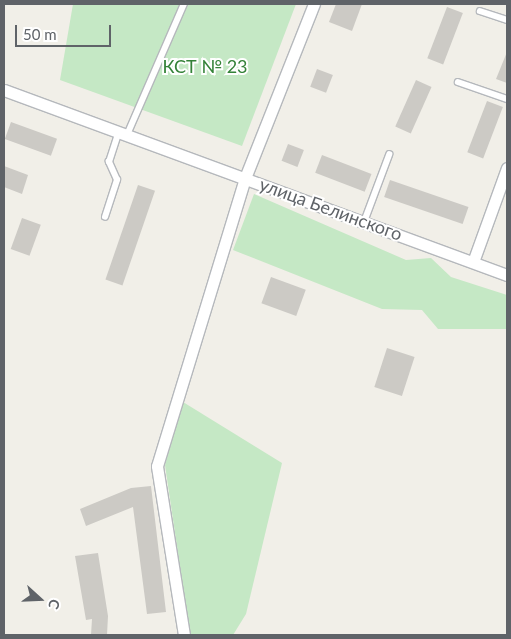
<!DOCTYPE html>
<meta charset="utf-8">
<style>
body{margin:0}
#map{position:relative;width:511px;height:639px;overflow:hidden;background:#f1efe8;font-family:Lato,sans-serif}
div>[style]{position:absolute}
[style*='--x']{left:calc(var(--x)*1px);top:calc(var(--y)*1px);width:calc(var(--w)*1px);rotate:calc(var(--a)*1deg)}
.green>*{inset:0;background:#c5e8c5}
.building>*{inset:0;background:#cccac5;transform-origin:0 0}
.roads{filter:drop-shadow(1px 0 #b5b8bc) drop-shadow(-1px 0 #b5b8bc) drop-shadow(0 1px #b5b8bc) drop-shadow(0 -1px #b5b8bc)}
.lane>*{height:5.5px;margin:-2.75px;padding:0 2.75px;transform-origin:2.75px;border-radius:2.75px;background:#fff}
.street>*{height:11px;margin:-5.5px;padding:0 5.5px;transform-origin:5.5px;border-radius:5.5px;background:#fff}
span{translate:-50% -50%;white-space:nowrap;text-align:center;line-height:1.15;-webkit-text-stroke:4px #fff;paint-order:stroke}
.park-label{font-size:18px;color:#348238}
.street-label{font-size:18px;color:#5f6368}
.frame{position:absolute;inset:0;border:5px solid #5f6368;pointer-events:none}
.north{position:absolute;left:15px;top:574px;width:50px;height:50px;-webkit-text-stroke:4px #fff;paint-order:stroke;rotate:110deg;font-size:14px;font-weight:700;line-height:20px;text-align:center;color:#5f6368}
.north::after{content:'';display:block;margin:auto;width:18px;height:22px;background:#5f6368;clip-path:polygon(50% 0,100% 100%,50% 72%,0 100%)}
.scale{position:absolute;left:15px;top:25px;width:96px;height:22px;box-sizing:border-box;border:2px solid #5f6368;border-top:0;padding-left:6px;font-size:15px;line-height:18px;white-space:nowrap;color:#5f6368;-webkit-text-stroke:4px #fff;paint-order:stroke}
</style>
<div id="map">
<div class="green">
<div style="clip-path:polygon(73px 4px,296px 4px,242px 146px,60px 80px)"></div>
<div style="clip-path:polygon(254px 194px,406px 260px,431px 258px,451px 277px,507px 295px,507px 329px,438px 329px,422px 310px,382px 309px,233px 250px)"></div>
<div style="clip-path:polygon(183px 402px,282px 463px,246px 614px,233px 635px,190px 635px,165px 465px)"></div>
</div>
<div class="building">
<div style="clip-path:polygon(336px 4px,362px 4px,352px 31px,329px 22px)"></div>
<div style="left:447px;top:7px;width:17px;height:55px;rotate:21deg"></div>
<div style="clip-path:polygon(507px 52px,507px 83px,496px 79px)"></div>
<div style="left:317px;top:69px;width:17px;height:19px;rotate:21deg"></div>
<div style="left:416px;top:80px;width:17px;height:51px;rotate:24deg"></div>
<div style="left:487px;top:101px;width:17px;height:55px;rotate:21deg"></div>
<div style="left:11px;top:122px;width:49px;height:18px;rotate:20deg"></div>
<div style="left:288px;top:144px;width:17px;height:18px;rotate:21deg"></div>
<div style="left:322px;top:155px;width:53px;height:19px;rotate:21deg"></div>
<div style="clip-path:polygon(4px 166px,28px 175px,22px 194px,4px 187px)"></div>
<div style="left:390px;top:180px;width:83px;height:18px;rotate:19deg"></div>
<div style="left:138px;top:185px;width:18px;height:100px;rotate:19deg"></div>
<div style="left:22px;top:218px;width:20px;height:33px;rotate:20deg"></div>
<div style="left:271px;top:277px;width:37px;height:28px;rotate:20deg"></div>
<div style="left:387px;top:348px;width:29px;height:41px;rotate:18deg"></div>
<div style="clip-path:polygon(151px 486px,166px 612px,147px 614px,133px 507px,86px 526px,80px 509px,131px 488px)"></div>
<div style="clip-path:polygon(98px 553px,108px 616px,107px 635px,91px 635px,92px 619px,86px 620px,75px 556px)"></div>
</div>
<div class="roads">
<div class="lane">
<div style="--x:480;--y:11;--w:28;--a:18"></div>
<div style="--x:458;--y:82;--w:52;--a:19.1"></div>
<div style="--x:127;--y:135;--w:143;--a:-66.5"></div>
<div style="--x:105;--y:217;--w:39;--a:-72"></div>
<div style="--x:117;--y:180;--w:20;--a:-114"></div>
<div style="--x:109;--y:162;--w:32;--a:-72"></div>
<div style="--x:364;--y:222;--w:72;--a:-69.5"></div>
</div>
<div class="street">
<div style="--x:4;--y:90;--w:536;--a:20.19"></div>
<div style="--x:473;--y:262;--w:100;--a:-70.1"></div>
<div style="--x:184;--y:635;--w:171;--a:-99.1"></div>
<div style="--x:157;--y:466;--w:301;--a:-73"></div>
<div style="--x:245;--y:178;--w:187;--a:-68.4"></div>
</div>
</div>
<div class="park-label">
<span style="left:205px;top:66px">КСТ № 23</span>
</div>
<div class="street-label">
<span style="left:331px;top:209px;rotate:20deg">улица Белинского</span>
</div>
<div class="frame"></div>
<div class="north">С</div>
<div class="scale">50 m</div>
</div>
